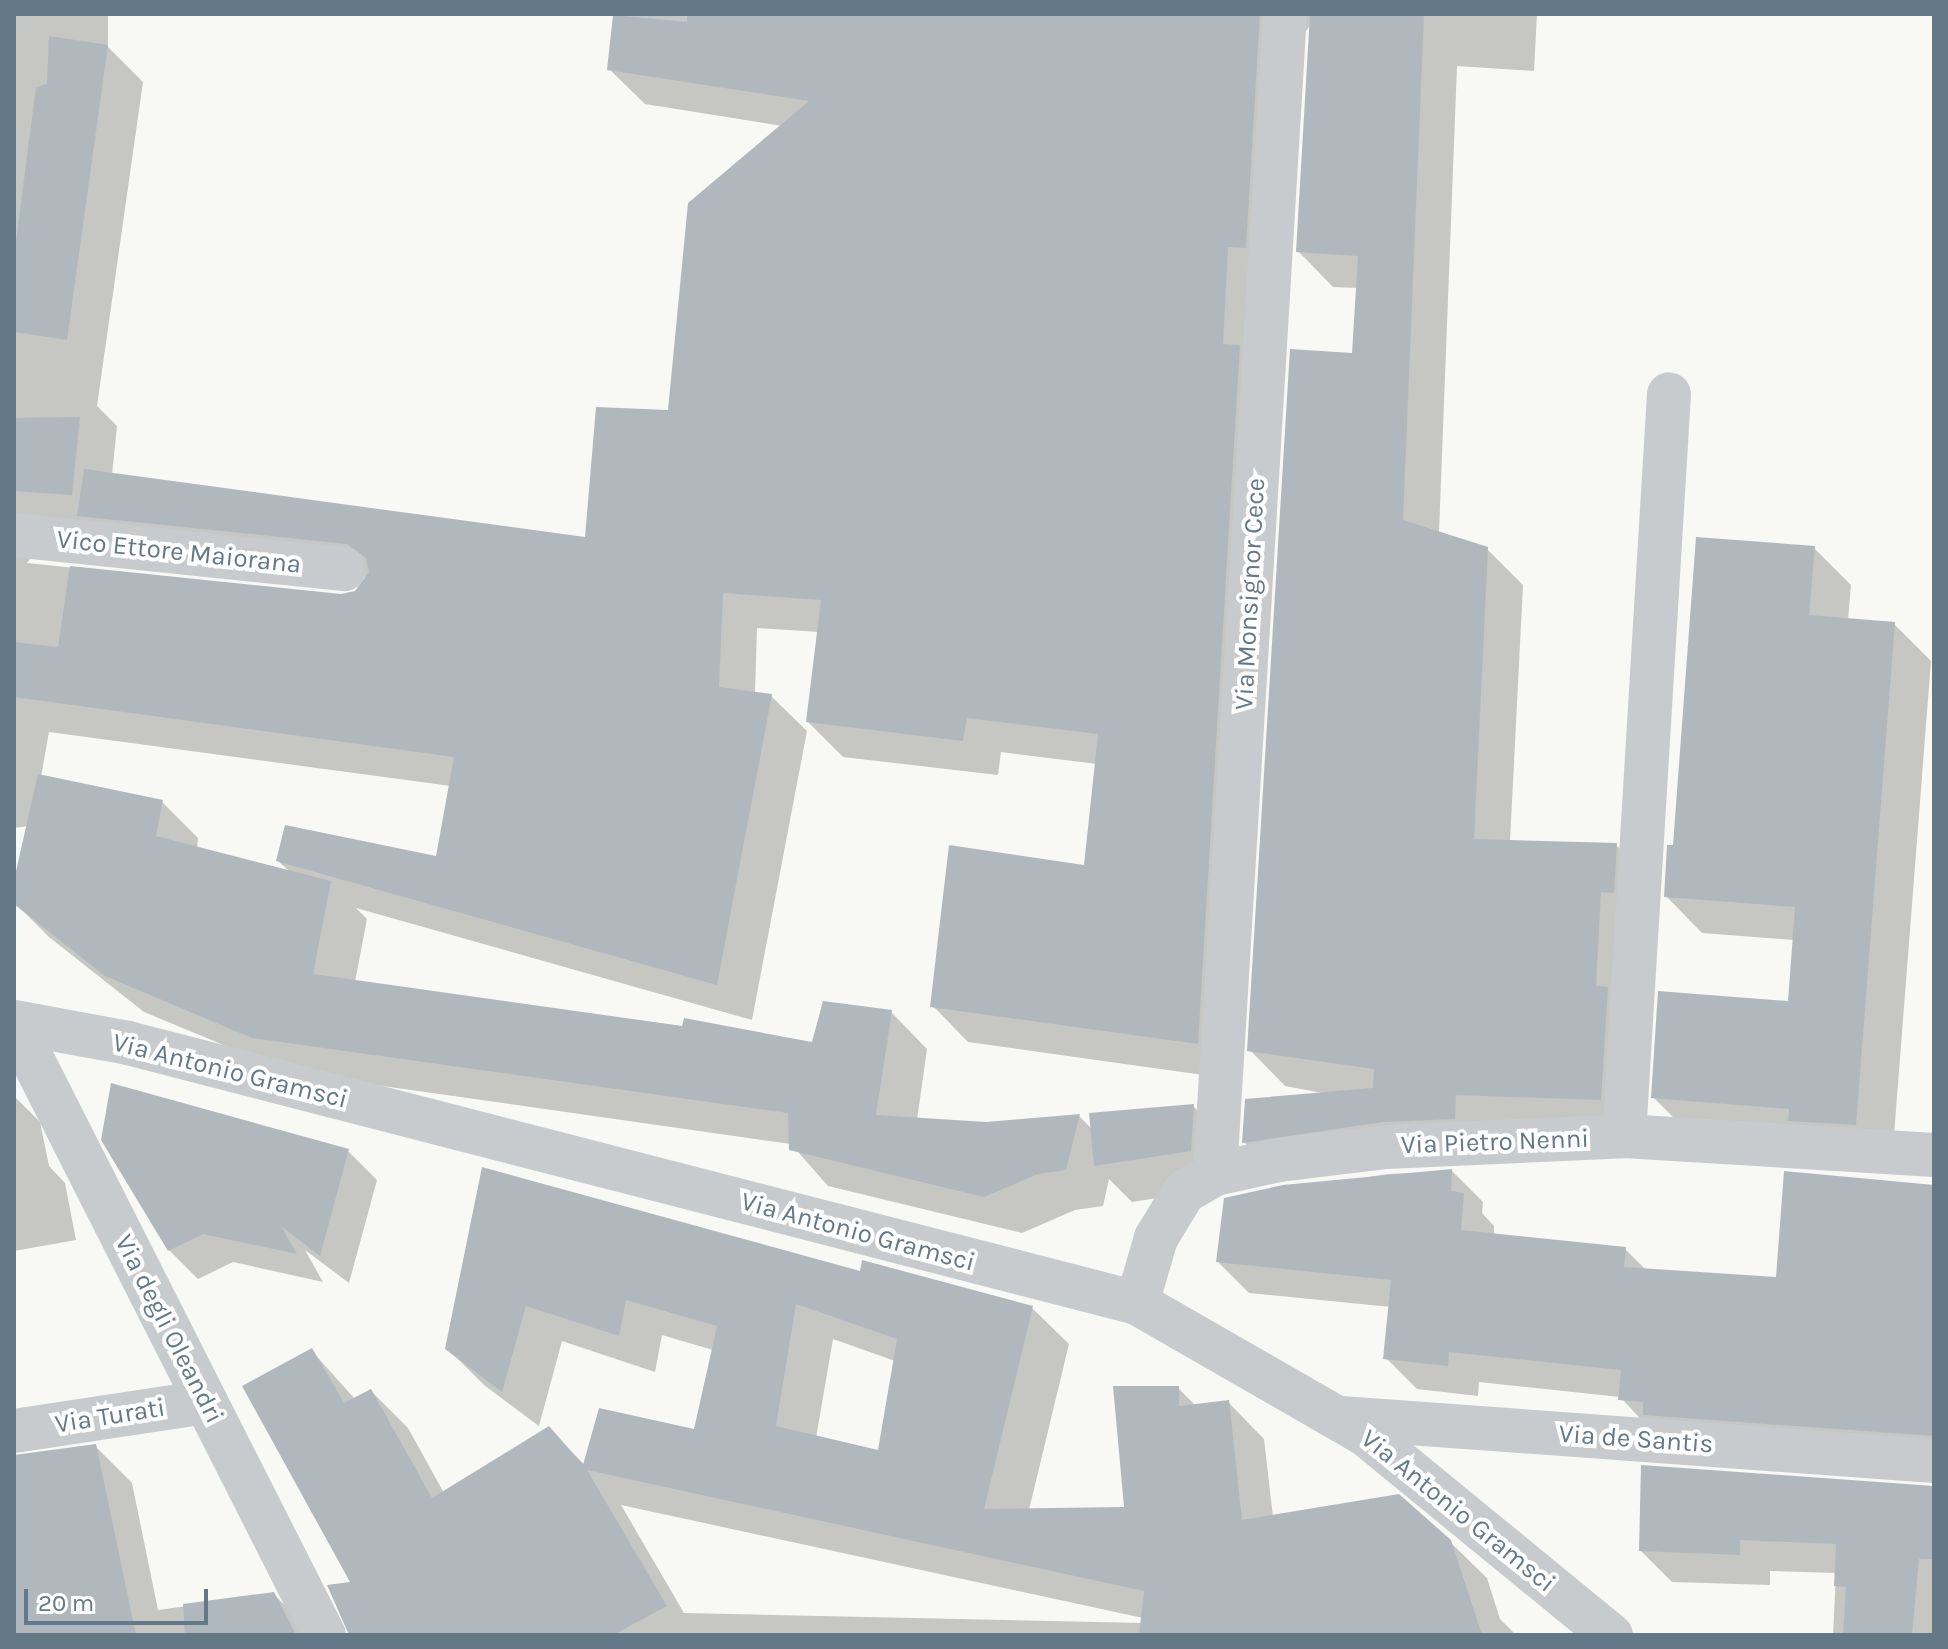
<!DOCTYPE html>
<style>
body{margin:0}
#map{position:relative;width:1948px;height:1649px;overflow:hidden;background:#f8f8f4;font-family:Karla,sans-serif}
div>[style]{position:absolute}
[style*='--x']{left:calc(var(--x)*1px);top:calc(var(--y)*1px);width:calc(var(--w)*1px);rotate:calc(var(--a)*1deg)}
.shadow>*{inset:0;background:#0003}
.building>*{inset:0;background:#b0b8be}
.minor>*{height:44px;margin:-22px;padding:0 22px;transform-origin:22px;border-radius:22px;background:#c7cbce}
span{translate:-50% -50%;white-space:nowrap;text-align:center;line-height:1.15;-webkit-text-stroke:8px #fff;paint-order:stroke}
.street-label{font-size:26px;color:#647988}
.frame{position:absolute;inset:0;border:16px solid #647988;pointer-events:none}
.scale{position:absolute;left:24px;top:1589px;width:184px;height:36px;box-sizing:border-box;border:4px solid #647988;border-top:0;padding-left:10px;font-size:24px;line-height:28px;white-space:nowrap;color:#647988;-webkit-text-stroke:6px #fff;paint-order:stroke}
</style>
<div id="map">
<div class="shadow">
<div style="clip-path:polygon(evenodd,14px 14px,108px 14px,108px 47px,143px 82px,97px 406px,117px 426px,112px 475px,587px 539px,670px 413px,783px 126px,645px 104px,609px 69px,624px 14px,1537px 14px,1534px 71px,1457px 66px,1439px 533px,1487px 549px,1523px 585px,1510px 842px,1616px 845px,1651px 881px,1636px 1134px,1279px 1177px,1244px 1142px,1328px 1094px,1285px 1086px,1250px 1050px,1354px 355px,1358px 288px,1333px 287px,1298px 251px,1312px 22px,1295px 48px,1232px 1079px,968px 1042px,933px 1006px,1086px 867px,1097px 764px,1001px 752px,998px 775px,843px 757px,808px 722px,819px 632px,757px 628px,755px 694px,771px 696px,807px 731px,752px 1020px,356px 908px,367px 919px,355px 982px,814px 1044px,891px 1012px,927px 1049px,917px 1120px,986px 1124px,1079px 1116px,1092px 1129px,1193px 1106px,1230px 1142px,1227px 1187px,1132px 1202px,1109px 1179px,1103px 1206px,1075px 1210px,1022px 1233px,828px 1186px,791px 1144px,291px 1073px,144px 1012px,49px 937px,14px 902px,28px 826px,14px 828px,14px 14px,53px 545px,368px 577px,356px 593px,342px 596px,27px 563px,39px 547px,53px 545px,14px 14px,49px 732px,451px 786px,437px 858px,278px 861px,290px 872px,197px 848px,198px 838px,162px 802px,41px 777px,49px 732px)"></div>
<div style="clip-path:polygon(1814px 548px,1851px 585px,1848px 620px,1894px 624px,1931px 661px,1892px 1161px,1690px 1134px,1653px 1097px,1790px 1003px,1794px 940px,1702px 933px,1666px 896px,1675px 847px)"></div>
<div style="clip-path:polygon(14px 1096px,40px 1122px,49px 1166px,65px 1183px,76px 1240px,14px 1251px)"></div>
<div style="clip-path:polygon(348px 1151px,377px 1180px,349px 1283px,305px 1250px,323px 1282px,233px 1262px,198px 1279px,169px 1250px)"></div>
<div style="clip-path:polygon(evenodd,483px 1169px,861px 1274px,1032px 1308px,1069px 1344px,1029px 1510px,1126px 1509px,1178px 1388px,1196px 1406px,1228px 1402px,1264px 1439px,1273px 1517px,1449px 1541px,1487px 1578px,1500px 1619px,1516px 1635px,351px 1635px,353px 1583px,311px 1350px,355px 1399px,371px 1391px,408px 1428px,444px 1493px,548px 1428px,585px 1465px,695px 1432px,713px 1350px,662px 1335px,655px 1372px,562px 1341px,539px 1426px,484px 1385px,447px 1348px,483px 1169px,833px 1339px,895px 1361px,880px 1452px,816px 1438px,833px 1339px,483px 1169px,621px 1505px,1143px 1618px,1142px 1623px,684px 1613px,621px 1505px)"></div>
<div style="clip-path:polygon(1452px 1171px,1483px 1202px,1482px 1213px,1494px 1226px,1494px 1235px,1625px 1249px,1647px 1271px,1778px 1280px,1934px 1186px,1934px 1466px,1651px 1430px,1620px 1397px,1479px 1382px,1478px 1396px,1417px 1389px,1386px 1358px,1391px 1307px,1249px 1293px,1218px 1262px,1226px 1199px,1388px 1174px)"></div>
<div style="clip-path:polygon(95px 1446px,132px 1483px,158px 1610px,274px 1594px,312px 1635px,14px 1635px,14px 1456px)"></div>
<div style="clip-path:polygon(1934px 1488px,1934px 1635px,1833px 1635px,1836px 1573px,1770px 1571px,1770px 1585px,1672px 1582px,1641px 1551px)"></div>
</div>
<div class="building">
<div style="clip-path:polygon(687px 14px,1260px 14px,1246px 248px,1228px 247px,1223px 344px,1240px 345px,1198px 1044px,930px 1007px,949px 845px,1084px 865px,1098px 734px,967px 718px,963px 741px,806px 722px,821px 600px,723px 593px,719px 687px,772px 694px,717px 985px,276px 861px,285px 825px,436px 856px,454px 757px,14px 697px,14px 642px,58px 647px,70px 566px,341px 594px,355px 591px,369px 572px,366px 558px,347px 544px,77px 516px,84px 469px,585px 537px,596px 407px,668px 410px,688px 203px,809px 101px,607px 70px,613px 15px,687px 22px)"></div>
<div style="clip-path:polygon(1310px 14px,1424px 14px,1403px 520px,1488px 547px,1474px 839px,1617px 843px,1614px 893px,1601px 892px,1596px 986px,1608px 987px,1601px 1100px,1456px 1095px,1455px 1119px,1383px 1122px,1242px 1143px,1245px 1099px,1373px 1088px,1374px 1069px,1247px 1051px,1290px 349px,1352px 353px,1358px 256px,1296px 252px)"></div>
<div style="clip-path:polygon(49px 36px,108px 45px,67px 340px,14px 332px,14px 257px,36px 87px,47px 84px)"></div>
<div style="clip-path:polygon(80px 417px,72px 495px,14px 491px,14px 418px)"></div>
<div style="clip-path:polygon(1696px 537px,1815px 546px,1809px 615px,1895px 622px,1856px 1125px,1788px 1121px,1789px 1109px,1651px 1098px,1658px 991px,1788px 1001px,1795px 907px,1664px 897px,1667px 845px,1673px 845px)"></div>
<div style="clip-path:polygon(38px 774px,163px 800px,156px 836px,331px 881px,313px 974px,682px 1026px,684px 1018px,812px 1042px,823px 1001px,892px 1010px,876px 1115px,986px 1122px,1080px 1114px,1066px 1170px,1038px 1174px,984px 1197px,789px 1150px,788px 1113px,252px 1038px,105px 976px,14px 904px,14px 880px)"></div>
<div style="clip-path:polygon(111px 1083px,349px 1149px,320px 1256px,281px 1226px,297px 1254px,203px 1234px,168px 1251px,101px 1140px)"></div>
<div style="clip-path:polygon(1194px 1104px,1191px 1151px,1094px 1166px,1089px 1113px)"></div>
<div style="clip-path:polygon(evenodd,482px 1167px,860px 1271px,862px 1260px,1033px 1306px,984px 1509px,1124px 1507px,1113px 1386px,1179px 1386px,1179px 1406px,1229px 1400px,1242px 1520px,1399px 1494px,1451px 1540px,1482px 1635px,1139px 1635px,1144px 1591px,587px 1470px,667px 1606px,613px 1635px,349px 1635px,327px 1585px,350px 1582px,242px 1386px,312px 1348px,344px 1403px,371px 1389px,432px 1498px,549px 1426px,583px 1465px,599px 1408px,694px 1429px,717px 1326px,626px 1300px,619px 1336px,526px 1306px,502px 1392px,445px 1349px,482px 1167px,796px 1304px,897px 1339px,878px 1450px,776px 1426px,796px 1304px)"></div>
<div style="clip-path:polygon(1452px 1169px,1451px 1191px,1464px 1193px,1461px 1230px,1626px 1247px,1624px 1267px,1776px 1277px,1784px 1171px,1934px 1185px,1934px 1436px,1643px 1415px,1643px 1402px,1618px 1400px,1621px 1370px,1449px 1352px,1448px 1366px,1383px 1359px,1391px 1280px,1216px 1262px,1224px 1198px,1283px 1185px)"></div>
<div style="clip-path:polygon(96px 1444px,136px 1635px,14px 1635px,14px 1455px)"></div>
<div style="clip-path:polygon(1641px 1465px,1934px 1486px,1934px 1559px,1919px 1559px,1912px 1635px,1843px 1635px,1846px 1587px,1834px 1586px,1836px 1544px,1740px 1540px,1740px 1555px,1639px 1551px)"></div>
<div style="clip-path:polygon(274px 1592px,296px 1635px,185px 1635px,183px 1604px)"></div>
</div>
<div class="minor">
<div style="--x:14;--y:535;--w:332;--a:5.9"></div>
<div style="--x:14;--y:1022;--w:116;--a:10.4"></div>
<div style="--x:128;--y:1043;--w:1042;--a:14.45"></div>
<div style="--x:1137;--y:1303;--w:263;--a:29.9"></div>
<div style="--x:1365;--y:1434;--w:318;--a:39.3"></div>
<div style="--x:14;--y:1023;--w:686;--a:63.14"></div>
<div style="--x:1624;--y:1136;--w:743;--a:-86.53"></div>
<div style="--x:1215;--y:1174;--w:1162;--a:-86.55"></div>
<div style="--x:1137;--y:1303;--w:68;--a:-73.7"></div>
<div style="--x:1156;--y:1238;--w:54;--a:-58.7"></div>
<div style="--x:1184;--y:1192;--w:36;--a:-30"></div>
<div style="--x:1215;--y:1174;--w:66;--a:-12.3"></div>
<div style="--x:1279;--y:1160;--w:108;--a:-6.9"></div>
<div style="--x:1386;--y:1147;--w:238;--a:-2.6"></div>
<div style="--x:1624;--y:1136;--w:311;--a:3.5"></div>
<div style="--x:1341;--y:1418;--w:595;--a:4.15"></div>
<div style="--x:14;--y:1431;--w:194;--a:-8.6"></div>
</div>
<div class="street-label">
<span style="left:179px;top:552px;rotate:6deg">Vico Ettore Maiorana</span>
<span style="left:1250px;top:594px;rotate:-87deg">Via Monsignor Cece</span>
<span style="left:230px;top:1071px;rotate:14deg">Via Antonio Gramsci</span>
<span style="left:1495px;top:1142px;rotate:-2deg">Via Pietro Nenni</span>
<span style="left:858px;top:1232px;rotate:15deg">Via Antonio Gramsci</span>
<span style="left:169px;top:1329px;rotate:63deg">Via degli Oleandri</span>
<span style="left:110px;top:1416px;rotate:-9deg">Via Turati</span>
<span style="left:1636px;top:1439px;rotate:4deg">Via de Santis</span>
<span style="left:1458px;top:1511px;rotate:39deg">Via Antonio Gramsci</span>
</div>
<div class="frame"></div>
<div class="scale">20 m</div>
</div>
